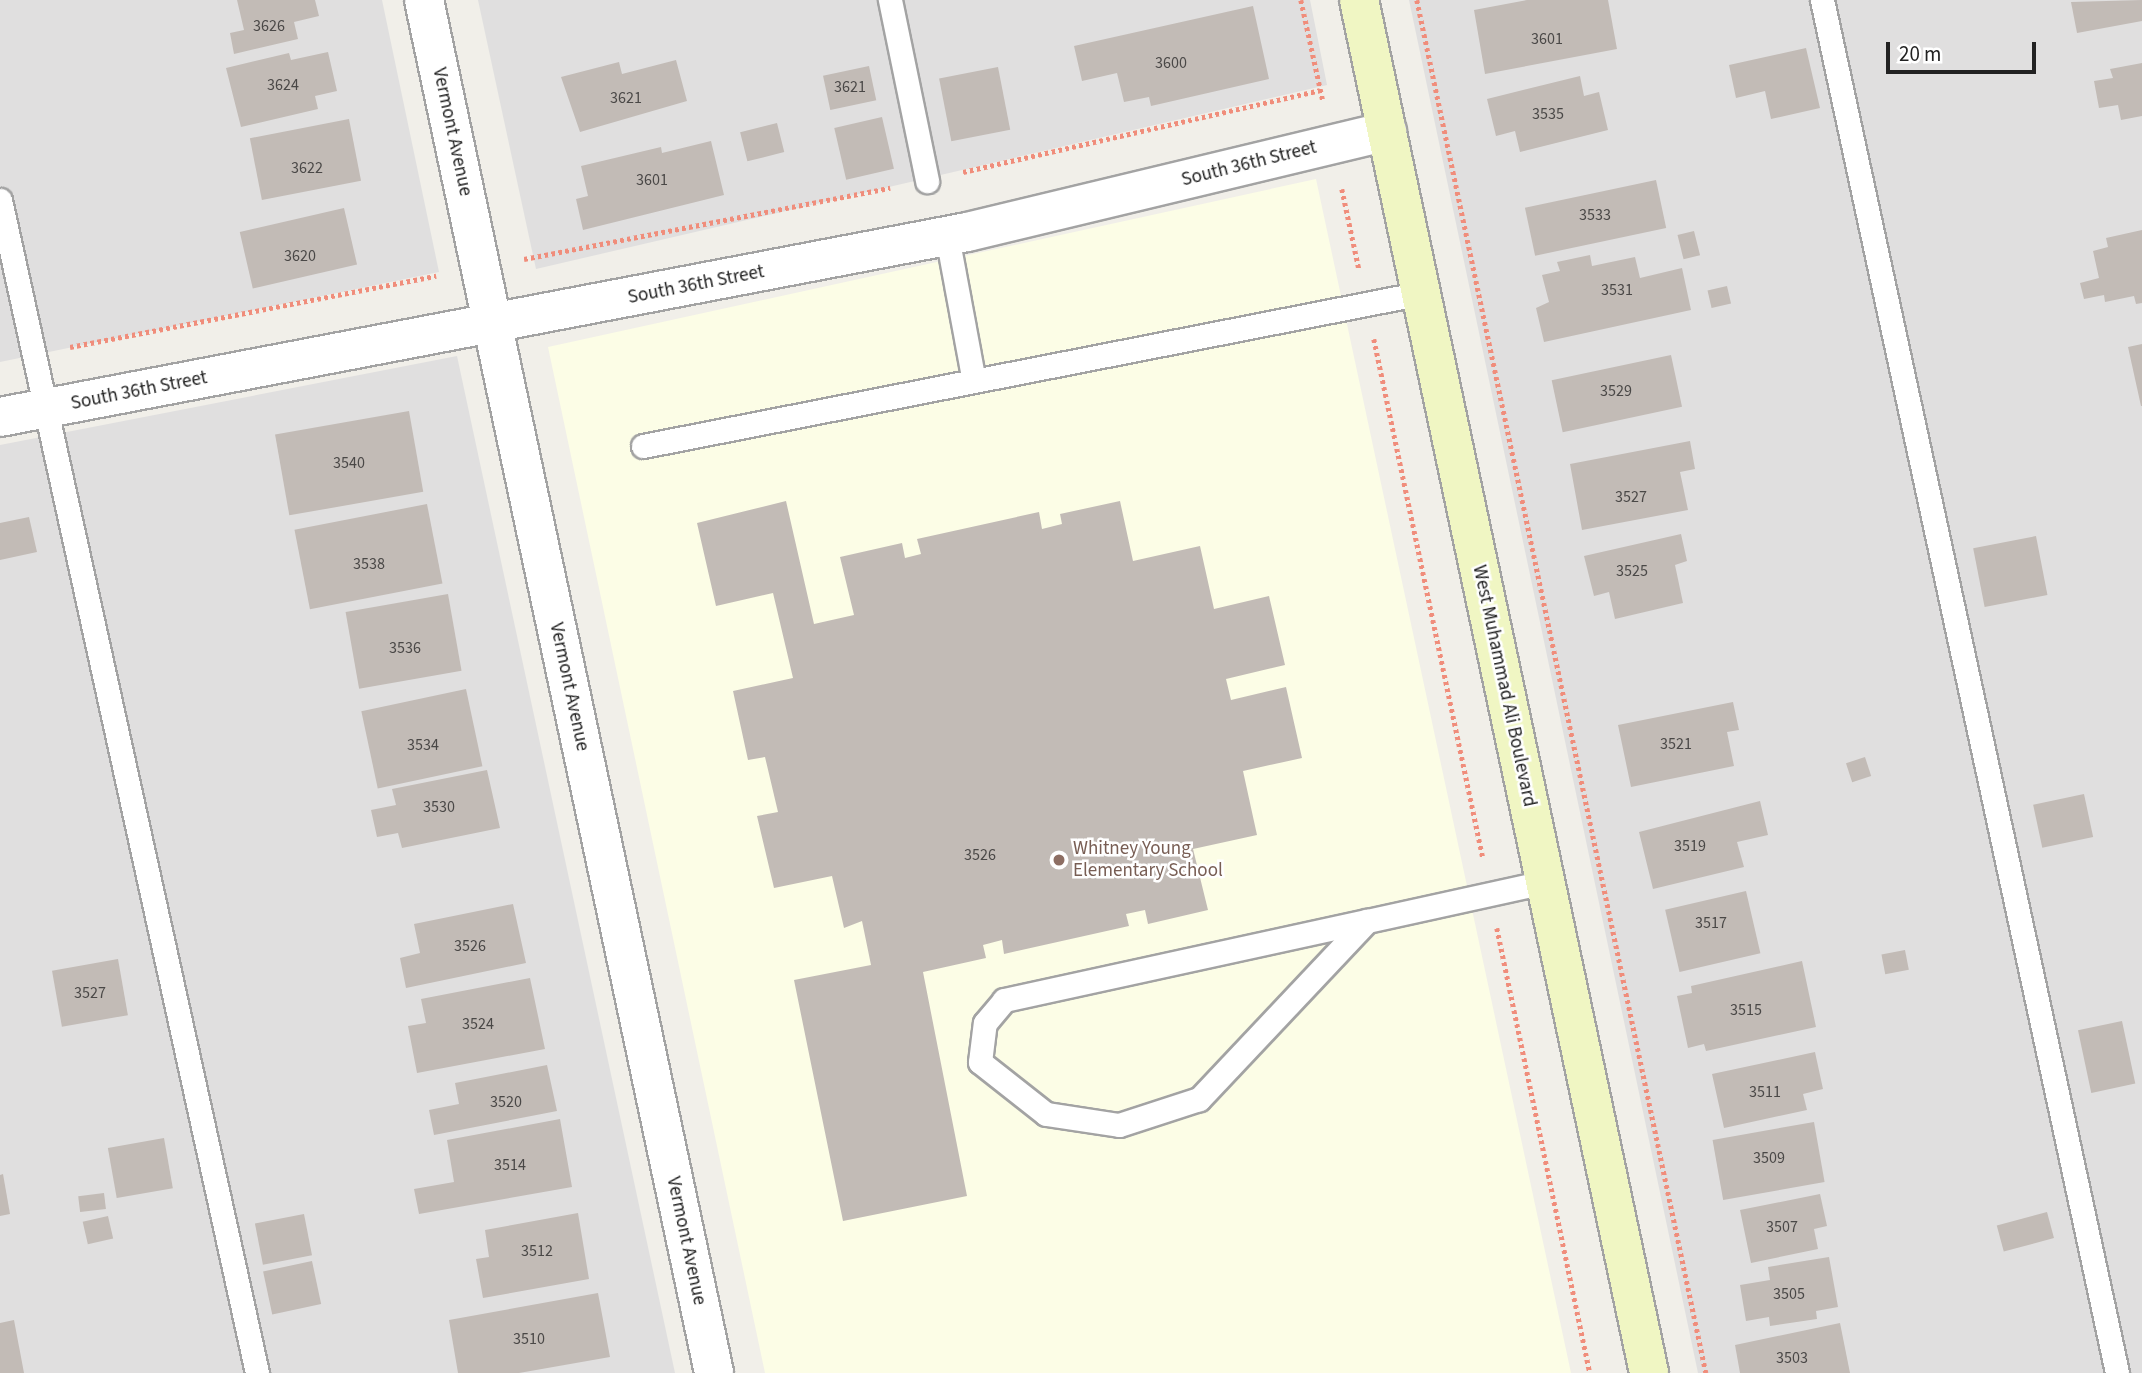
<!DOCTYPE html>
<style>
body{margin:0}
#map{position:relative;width:2142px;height:1373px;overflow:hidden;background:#f1efe9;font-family:"Source Sans 3",sans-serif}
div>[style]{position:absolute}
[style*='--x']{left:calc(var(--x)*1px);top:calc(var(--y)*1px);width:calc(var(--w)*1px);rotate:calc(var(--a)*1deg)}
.residential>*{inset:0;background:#e0dfdf}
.education>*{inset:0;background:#fcfde6}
.building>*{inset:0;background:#c2bbb6;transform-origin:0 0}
.path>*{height:4.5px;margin-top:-2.25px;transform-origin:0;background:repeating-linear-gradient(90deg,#f08d7b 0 3.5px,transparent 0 7px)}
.roads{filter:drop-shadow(2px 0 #a3a3a3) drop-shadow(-2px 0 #a3a3a3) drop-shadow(0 2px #a3a3a3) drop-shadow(0 -2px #a3a3a3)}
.lane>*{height:23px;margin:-11.5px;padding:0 11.5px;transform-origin:11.5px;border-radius:11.5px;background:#fff}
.street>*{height:38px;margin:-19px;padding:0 19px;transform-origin:19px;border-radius:19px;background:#fff}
.secondary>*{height:38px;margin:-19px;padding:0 19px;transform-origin:19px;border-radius:19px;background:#f0f6c3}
.dots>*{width:19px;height:19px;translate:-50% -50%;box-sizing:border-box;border:4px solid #fff;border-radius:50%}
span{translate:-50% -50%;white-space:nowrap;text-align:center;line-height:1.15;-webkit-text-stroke:5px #fff;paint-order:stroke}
.number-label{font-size:16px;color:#4a4847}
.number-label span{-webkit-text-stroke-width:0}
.street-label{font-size:19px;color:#222}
.education-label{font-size:19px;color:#785e54}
.left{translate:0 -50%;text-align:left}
.scale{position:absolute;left:1886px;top:42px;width:150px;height:32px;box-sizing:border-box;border:4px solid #222;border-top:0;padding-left:9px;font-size:21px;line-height:24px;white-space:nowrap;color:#222;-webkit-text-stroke:5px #fff;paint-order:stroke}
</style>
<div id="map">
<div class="residential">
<div style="clip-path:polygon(0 0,382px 0,439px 272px,0 362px)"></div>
<div style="clip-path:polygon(478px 0,1310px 0,1327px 85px,536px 269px)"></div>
<div style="clip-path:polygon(1409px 0,2142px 0,2142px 1373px,1698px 1373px)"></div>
<div style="clip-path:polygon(457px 356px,675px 1373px,0 1373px,0 445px)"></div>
</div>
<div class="education">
<div style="clip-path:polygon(1316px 179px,1571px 1373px,765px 1373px,548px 347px)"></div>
</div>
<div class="building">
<div style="clip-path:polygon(237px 0,315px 0,319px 16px,294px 22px,298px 39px,234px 54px,230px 33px,244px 30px)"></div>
<div style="clip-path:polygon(1527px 0,1608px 0,1617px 49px,1485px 74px,1474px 10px)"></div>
<div style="clip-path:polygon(2142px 0,2142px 21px,2077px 33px,2071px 2px)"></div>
<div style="clip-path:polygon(1253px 6px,1269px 79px,1151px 106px,1149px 97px,1124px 102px,1117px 73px,1082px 81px,1074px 46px)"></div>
<div style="clip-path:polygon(1806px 48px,1820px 108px,1771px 119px,1765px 91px,1736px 98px,1729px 65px)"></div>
<div style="clip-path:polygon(328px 52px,337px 91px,315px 96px,318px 109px,241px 127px,226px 68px,289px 53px,291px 60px)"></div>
<div style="clip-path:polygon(676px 60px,687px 101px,580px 132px,561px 77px,619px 62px,622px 74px)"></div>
<div style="clip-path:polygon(2142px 63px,2142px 116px,2121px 120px,2118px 105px,2099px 108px,2094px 81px,2113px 78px,2110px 69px)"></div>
<div style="left:869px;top:66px;width:35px;height:47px;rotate:78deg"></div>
<div style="left:998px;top:67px;width:64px;height:60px;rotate:79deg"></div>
<div style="clip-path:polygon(1580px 76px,1584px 96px,1599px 92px,1608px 130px,1520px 152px,1515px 131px,1496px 136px,1487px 99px)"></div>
<div style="left:882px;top:117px;width:53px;height:49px;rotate:77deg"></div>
<div style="left:349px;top:119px;width:63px;height:101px;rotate:79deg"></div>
<div style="left:777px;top:123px;width:30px;height:38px;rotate:76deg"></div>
<div style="clip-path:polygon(711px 141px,724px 195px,583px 230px,576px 199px,588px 196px,581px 166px,661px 147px,662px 153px)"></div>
<div style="left:1656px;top:180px;width:49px;height:134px;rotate:78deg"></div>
<div style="left:344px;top:208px;width:58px;height:107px;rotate:77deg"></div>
<div style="clip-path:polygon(2142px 230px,2142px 303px,2136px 304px,2134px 296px,2105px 302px,2104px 295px,2084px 299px,2080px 283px,2099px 278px,2093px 251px,2108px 247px,2106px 238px)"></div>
<div style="left:1694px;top:231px;width:25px;height:17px;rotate:76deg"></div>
<div style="clip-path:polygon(1590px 255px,1592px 266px,1635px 257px,1640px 278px,1682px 268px,1691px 310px,1544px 342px,1536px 308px,1549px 302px,1542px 275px,1560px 271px,1557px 262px)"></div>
<div style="left:1727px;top:286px;width:18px;height:20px;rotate:77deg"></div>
<div style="clip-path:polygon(2142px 344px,2142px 406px,2141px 406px,2128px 347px)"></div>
<div style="left:1671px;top:355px;width:53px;height:122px;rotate:78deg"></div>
<div style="left:409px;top:411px;width:82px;height:136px;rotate:80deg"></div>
<div style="clip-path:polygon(1690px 441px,1695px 469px,1680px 472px,1688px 510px,1582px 530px,1570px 464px)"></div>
<div style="clip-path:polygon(786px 501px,814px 624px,854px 615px,840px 557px,902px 543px,905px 558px,921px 554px,917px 539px,1039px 512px,1042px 529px,1062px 524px,1060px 514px,1120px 501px,1133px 561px,1200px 546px,1214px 609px,1269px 596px,1285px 665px,1226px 679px,1231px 700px,1286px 687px,1302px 758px,1243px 771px,1257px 835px,1193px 849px,1208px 910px,1148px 924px,1145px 910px,1126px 914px,1129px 926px,1004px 954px,1002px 940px,983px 945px,986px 958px,923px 972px,967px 1196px,843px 1221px,794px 980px,871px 965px,862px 921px,844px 928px,832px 876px,774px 888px,757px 816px,778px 812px,765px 757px,748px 760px,733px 691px,793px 678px,773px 593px,716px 606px,697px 523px)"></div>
<div style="left:427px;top:504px;width:81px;height:135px;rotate:79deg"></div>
<div style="clip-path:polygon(29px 517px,37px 552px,0 560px,0 523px)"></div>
<div style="clip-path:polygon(1681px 534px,1687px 561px,1675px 565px,1683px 603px,1615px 619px,1609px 592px,1594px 596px,1584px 556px)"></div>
<div style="left:2036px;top:536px;width:60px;height:64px;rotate:79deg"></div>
<div style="left:448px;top:594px;width:78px;height:104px;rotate:80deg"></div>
<div style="left:466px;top:689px;width:79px;height:107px;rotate:78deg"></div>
<div style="clip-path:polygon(1733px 702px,1739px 730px,1727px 732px,1734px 766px,1631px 787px,1618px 725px)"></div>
<div style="left:1865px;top:757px;width:20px;height:20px;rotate:72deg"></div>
<div style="clip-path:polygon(487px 770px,500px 828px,402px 848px,398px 833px,377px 837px,371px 810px,396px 805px,392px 789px)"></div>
<div style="left:2084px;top:794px;width:44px;height:52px;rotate:78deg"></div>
<div style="clip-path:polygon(1760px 801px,1768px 835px,1737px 842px,1744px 867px,1653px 889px,1639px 832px)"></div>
<div style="left:1746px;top:891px;width:64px;height:83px;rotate:77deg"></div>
<div style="clip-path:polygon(513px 904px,526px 963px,406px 988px,400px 958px,420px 953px,414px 924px)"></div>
<div style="left:1905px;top:950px;width:20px;height:24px;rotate:79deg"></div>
<div style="left:118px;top:959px;width:57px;height:67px;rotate:80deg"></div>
<div style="clip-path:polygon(1802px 961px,1816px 1027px,1706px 1051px,1704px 1044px,1688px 1048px,1677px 996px,1692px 993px,1691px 986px)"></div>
<div style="clip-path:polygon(530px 978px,545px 1049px,417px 1073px,408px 1026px,426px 1023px,421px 999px)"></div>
<div style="left:2122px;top:1021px;width:64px;height:45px;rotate:78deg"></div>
<div style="clip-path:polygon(1815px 1052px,1823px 1089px,1803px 1094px,1807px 1110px,1724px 1128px,1712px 1074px)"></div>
<div style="clip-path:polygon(547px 1065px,557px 1111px,434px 1135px,429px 1110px,459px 1104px,455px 1083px)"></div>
<div style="clip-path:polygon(560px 1119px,572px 1187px,419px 1214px,414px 1189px,454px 1182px,447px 1140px)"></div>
<div style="left:1814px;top:1122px;width:61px;height:103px;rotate:80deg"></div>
<div style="left:164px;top:1138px;width:51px;height:57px;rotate:80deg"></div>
<div style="clip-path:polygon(3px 1174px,10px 1214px,0 1216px,0 1175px)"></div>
<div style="left:104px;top:1193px;width:16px;height:26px;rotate:83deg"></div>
<div style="clip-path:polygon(1820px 1194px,1827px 1226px,1814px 1229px,1818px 1249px,1751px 1263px,1740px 1210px)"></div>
<div style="left:2047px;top:1212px;width:27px;height:52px;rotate:75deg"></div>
<div style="clip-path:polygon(578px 1213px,589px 1279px,483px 1298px,476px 1259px,489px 1257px,485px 1230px)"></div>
<div style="left:304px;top:1214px;width:42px;height:50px;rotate:79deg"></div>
<div style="left:108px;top:1216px;width:23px;height:26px;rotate:77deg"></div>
<div style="clip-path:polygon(1829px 1257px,1838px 1307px,1816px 1311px,1817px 1319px,1770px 1326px,1769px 1317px,1746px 1321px,1740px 1285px,1770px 1280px,1768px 1267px)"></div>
<div style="left:312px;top:1261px;width:44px;height:50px;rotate:78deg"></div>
<div style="clip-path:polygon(598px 1293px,610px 1357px,519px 1373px,458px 1373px,449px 1320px)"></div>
<div style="clip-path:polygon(14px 1320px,24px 1373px,0 1373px,0 1323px)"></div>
<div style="clip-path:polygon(1840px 1323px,1850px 1373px,1740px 1373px,1735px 1345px)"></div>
</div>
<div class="path">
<div style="--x:1301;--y:0;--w:103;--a:77.7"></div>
<div style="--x:1417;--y:0;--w:1403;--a:78.11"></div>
<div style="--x:963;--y:172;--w:366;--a:-12.9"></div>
<div style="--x:1342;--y:189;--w:82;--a:78"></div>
<div style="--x:524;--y:259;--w:373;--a:-11"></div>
<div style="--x:1374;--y:339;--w:530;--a:78.14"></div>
<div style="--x:70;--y:347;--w:373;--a:-11"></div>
<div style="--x:1497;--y:928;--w:455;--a:78.2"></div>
</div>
<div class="roads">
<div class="lane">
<div style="--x:890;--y:0;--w:185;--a:78.4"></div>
<div style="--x:1822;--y:0;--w:1404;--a:77.87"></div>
<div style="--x:0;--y:200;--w:1201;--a:77.64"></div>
<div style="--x:947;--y:236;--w:147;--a:79.5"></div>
<div style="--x:643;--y:446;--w:794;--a:-11.11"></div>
<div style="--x:1367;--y:921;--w:245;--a:133.3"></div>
<div style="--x:1199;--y:1099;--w:84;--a:162"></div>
<div style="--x:1119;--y:1125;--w:74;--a:-171.4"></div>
<div style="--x:1046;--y:1114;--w:84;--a:-141.8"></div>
<div style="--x:980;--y:1062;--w:39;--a:-83"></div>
<div style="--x:985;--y:1023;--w:30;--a:-50"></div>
<div style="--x:1004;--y:1000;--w:371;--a:-12.3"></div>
<div style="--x:1367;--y:921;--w:182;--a:-12.4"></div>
</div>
<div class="street">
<div style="--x:424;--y:0;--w:1403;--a:78.07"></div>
<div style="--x:0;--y:417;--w:985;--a:-10.83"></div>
<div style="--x:967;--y:232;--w:432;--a:-13.5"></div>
</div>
<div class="secondary">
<div style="--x:1359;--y:0;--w:1403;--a:78.07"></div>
</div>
</div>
<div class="dots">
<div style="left:1059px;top:860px;background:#8d6e63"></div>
</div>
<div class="number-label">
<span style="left:269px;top:26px">3626</span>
<span style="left:1547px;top:39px">3601</span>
<span style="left:1171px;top:63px">3600</span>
<span style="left:283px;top:85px">3624</span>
<span style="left:850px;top:87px">3621</span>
<span style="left:626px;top:98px">3621</span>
<span style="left:1548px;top:114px">3535</span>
<span style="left:307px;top:168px">3622</span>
<span style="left:652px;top:180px">3601</span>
<span style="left:1595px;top:215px">3533</span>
<span style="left:300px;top:256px">3620</span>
<span style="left:1617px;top:290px">3531</span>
<span style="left:1616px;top:391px">3529</span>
<span style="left:349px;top:463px">3540</span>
<span style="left:1631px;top:497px">3527</span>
<span style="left:369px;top:564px">3538</span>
<span style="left:1632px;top:571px">3525</span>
<span style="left:405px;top:648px">3536</span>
<span style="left:1676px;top:744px">3521</span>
<span style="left:423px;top:745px">3534</span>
<span style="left:439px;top:807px">3530</span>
<span style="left:1690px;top:846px">3519</span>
<span style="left:980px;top:855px">3526</span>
<span style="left:1711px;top:923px">3517</span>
<span style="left:470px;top:946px">3526</span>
<span style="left:90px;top:993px">3527</span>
<span style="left:1746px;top:1010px">3515</span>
<span style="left:478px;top:1024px">3524</span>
<span style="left:1765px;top:1092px">3511</span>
<span style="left:506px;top:1102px">3520</span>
<span style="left:1769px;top:1158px">3509</span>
<span style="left:510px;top:1165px">3514</span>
<span style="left:1782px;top:1227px">3507</span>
<span style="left:537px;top:1251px">3512</span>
<span style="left:1789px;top:1294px">3505</span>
<span style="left:529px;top:1339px">3510</span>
<span style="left:1792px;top:1358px">3503</span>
</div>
<div class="street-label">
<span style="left:452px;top:132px;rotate:78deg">Vermont Avenue</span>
<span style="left:1249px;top:164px;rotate:-14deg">South 36th Street</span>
<span style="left:696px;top:285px;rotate:-11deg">South 36th Street</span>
<span style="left:139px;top:391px;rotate:-11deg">South 36th Street</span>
<span style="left:1504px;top:686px;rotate:78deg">West Muhammad Ali Boulevard</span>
<span style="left:569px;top:687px;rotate:78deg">Vermont Avenue</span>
<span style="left:686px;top:1241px;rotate:78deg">Vermont Avenue</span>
</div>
<div class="education-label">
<span class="left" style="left:1073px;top:860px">Whitney Young<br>Elementary School</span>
</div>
<div class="scale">20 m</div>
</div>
